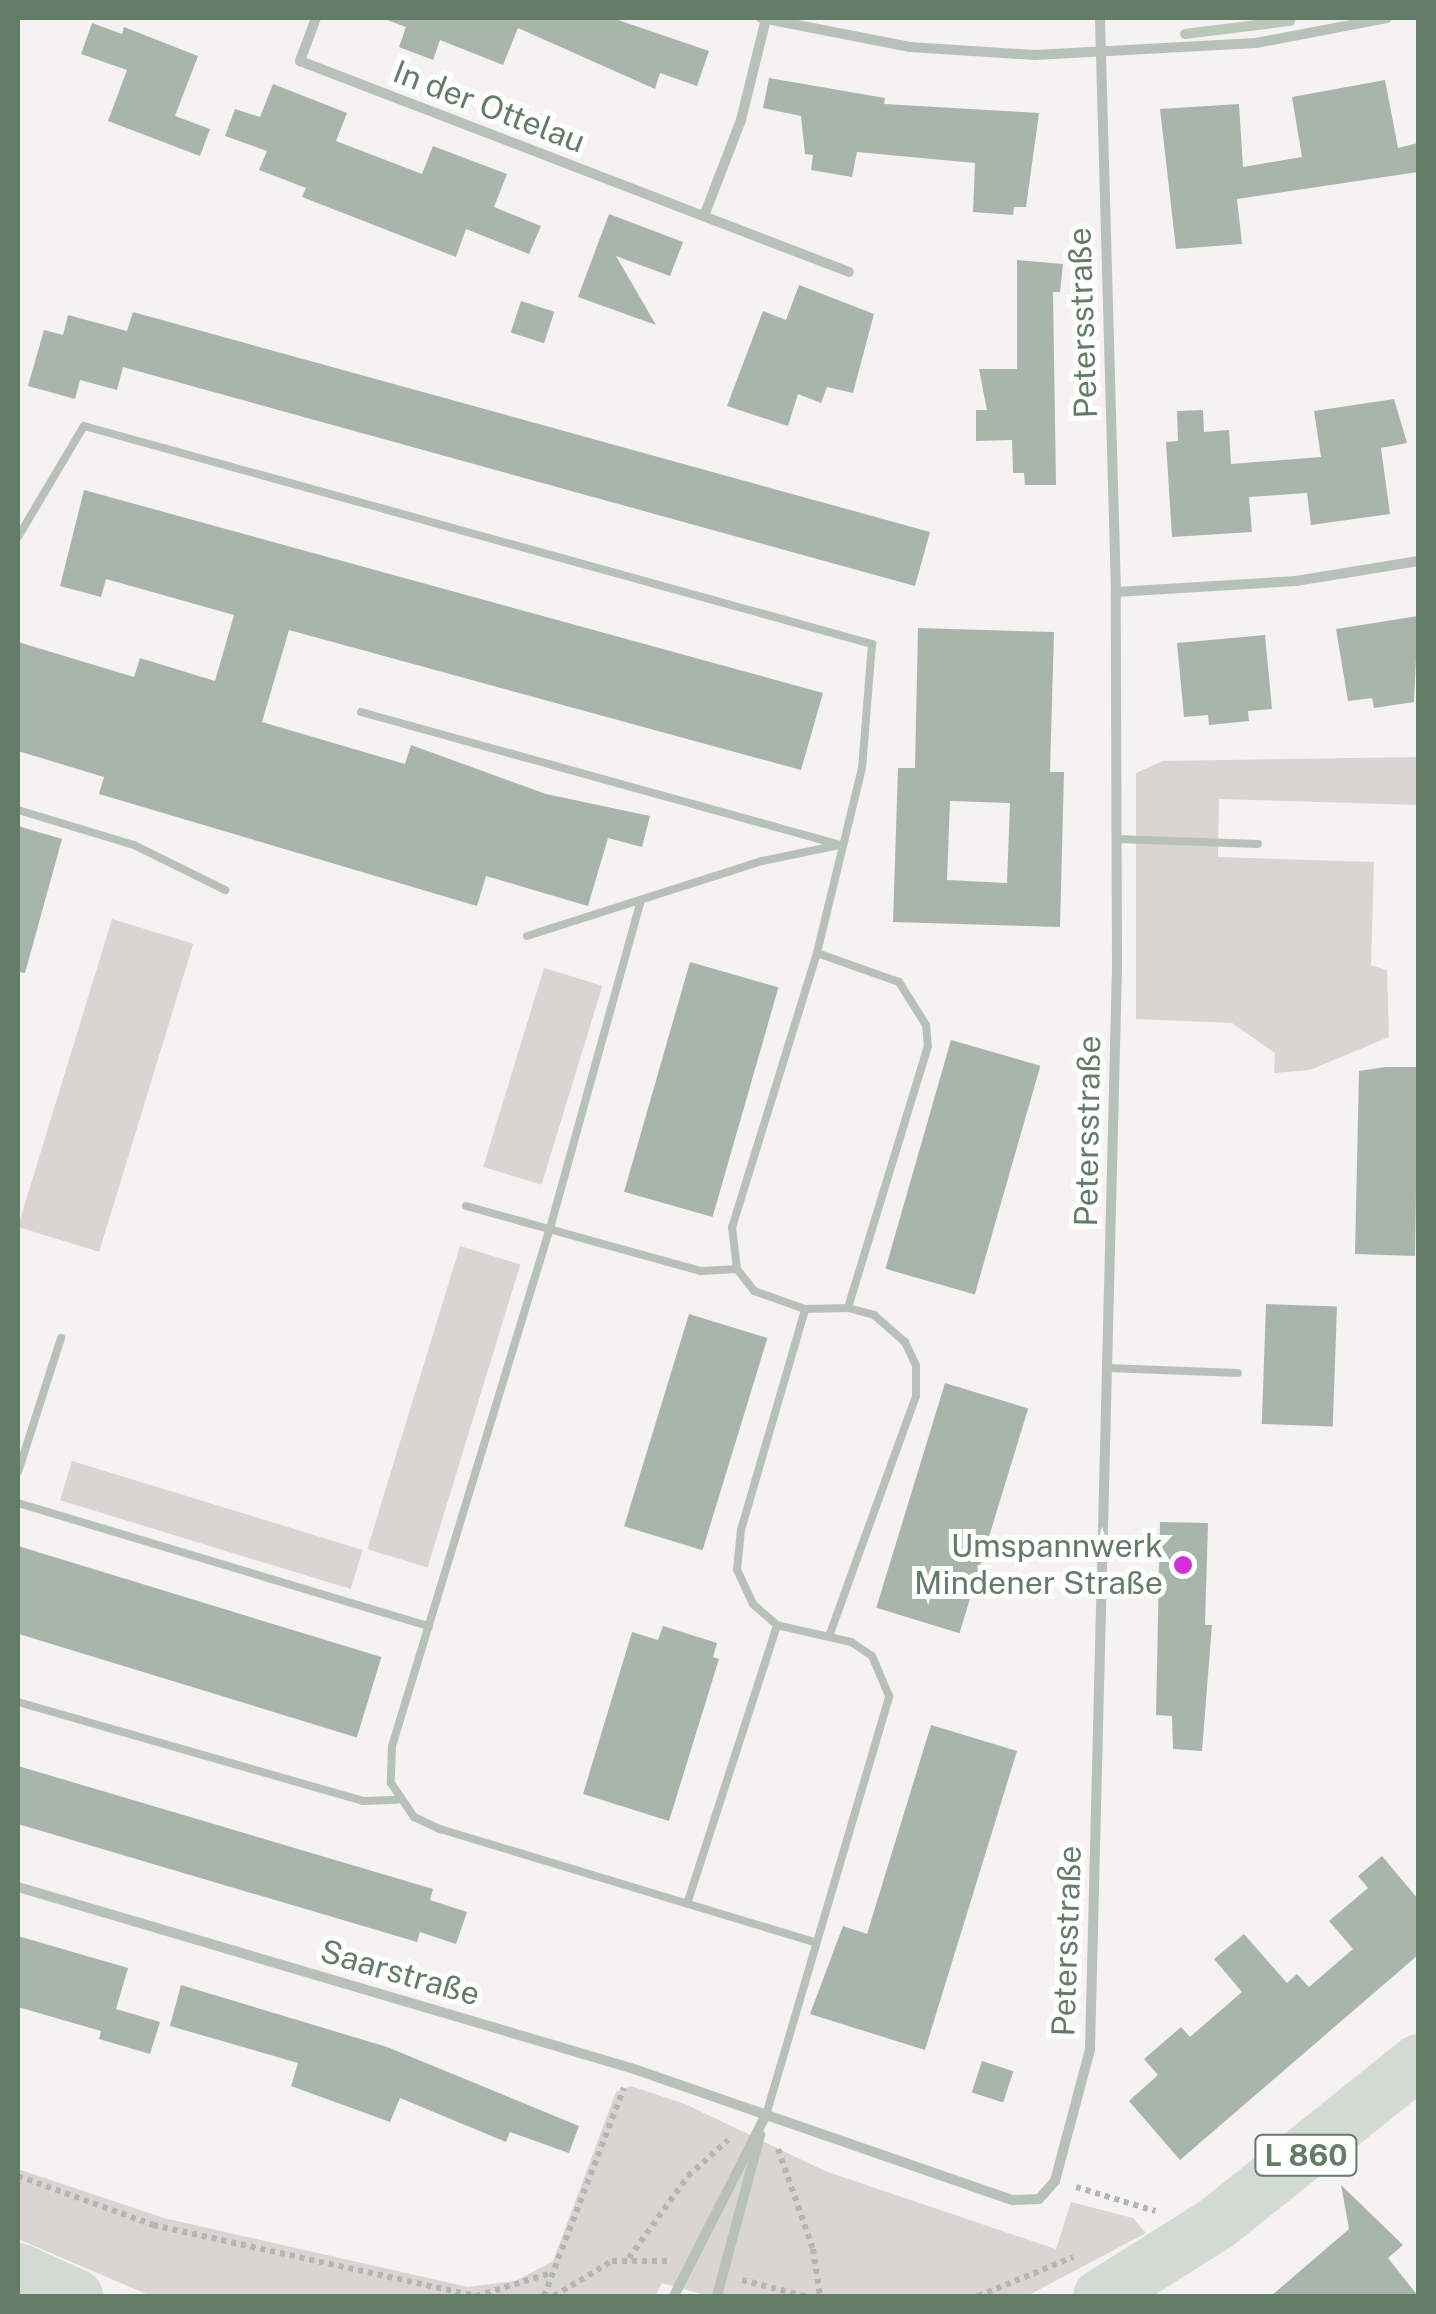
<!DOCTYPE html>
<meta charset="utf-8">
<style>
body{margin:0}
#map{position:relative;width:1436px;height:2314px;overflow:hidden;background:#f6f2f3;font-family:"Public Sans",sans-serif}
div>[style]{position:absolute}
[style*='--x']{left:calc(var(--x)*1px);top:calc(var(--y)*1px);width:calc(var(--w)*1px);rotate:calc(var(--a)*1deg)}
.green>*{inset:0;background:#dad5d2;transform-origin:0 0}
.stream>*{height:10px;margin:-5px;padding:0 5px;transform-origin:5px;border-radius:5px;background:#b9c8b9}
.building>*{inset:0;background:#a8b5aa;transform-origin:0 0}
.path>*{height:6px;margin-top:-3px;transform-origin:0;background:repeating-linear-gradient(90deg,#b1b8b2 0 5px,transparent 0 10px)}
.service>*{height:8px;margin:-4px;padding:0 4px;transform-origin:4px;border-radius:4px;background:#b8c1b9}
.minor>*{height:10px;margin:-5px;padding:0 5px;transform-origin:5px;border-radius:5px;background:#b8c1b9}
.primary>*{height:55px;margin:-27.5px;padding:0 27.5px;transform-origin:27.5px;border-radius:27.5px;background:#d2dad3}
.dots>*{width:28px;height:28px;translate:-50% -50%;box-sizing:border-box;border:5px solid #fff;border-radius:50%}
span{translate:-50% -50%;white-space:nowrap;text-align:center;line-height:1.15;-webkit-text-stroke:10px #fff;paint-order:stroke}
.shield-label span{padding:2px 8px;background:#fff;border:2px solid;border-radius:8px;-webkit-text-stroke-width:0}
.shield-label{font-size:30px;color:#627c66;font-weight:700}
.street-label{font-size:32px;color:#627c66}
.poi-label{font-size:32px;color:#627c66}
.right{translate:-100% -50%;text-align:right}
.frame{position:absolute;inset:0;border:20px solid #627c66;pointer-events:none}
</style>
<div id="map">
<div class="green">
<div style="clip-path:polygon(1418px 757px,1418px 805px,1219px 799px,1218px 857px,1374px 862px,1371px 965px,1387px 970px,1389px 1037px,1310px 1070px,1274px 1073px,1275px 1053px,1232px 1023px,1136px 1019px,1136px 773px,1163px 761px)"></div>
<div style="left:112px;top:919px;width:85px;height:322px;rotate:17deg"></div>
<div style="left:544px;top:968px;width:61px;height:208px;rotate:17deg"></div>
<div style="left:460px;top:1246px;width:63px;height:317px;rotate:17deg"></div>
<div style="left:72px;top:1461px;width:304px;height:41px;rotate:17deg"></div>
<div style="clip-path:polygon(631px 2086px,685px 2104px,825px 2171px,1056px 2249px,1071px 2202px,1133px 2218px,1146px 2233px,1027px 2296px,708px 2296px,662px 2283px,655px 2296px,151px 2296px,18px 2239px,18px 2169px,164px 2218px,468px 2287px,516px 2281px,553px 2261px,616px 2092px)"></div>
</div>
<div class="stream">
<div style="--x:1185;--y:34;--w:106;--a:-7.1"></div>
</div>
<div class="building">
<div style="clip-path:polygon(612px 18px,709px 51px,697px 86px,660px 73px,655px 89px,518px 28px,503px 65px,440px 40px,433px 60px,399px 47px,406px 27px,387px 20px)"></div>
<div style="clip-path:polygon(92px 23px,122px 34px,124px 27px,198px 56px,175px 116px,210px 129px,200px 156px,108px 121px,127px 70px,81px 54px)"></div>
<div style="clip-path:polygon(769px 78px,885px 98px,884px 104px,1039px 113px,1026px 207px,1014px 207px,1013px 215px,973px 212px,975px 163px,857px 152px,852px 177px,811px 170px,813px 155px,805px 154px,801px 116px,763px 108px)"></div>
<div style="clip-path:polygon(1385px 80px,1398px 148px,1418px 143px,1418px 172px,1237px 199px,1242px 244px,1176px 249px,1160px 109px,1239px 104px,1243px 167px,1302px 157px,1292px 97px)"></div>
<div style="clip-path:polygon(273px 84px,347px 113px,336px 141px,422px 174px,433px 146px,507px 174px,494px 207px,541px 226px,529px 254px,466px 229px,456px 257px,302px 197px,306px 188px,259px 170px,267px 151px,225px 136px,235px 109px,260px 117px)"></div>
<div style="clip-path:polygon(609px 214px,683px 242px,670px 276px,616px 256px,656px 325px,578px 297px)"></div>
<div style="clip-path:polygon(1017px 260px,1063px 264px,1060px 292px,1053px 292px,1056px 485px,1025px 485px,1024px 473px,1013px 473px,1012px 440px,976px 441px,976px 410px,987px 410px,979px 369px,1017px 369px)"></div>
<div style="clip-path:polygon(799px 285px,874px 314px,853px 393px,827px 387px,821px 403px,798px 394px,788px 426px,727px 406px,763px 311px,786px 320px)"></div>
<div style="left:521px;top:301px;width:35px;height:33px;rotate:18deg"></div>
<div style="clip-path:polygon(133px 312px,930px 532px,915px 586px,123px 367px,117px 390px,80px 380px,75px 399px,28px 386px,44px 330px,63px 335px,68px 315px,127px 331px)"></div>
<div style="clip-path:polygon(1394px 399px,1407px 443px,1381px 448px,1390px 514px,1311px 525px,1307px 493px,1249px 497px,1252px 532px,1172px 537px,1166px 442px,1178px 441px,1177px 411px,1203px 410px,1204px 432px,1229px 430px,1231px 464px,1321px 457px,1314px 411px)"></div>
<div style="clip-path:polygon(84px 490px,823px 693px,801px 770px,289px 630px,262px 722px,405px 764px,411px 745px,546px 794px,650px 816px,642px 847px,608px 838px,588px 906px,486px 876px,477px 906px,99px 794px,104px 777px,18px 751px,18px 642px,134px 677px,140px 658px,215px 681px,234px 615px,106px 579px,101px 597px,60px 586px)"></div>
<div style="clip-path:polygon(1418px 616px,1414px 702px,1374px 708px,1372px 698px,1348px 701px,1336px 629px)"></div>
<div style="clip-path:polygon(evenodd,918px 628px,1054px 632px,1050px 772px,1064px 772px,1060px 927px,893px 922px,898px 768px,915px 768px,918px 628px,950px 801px,1010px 803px,1007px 883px,947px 880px,950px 801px)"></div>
<div style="clip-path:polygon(1265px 635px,1272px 709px,1248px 711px,1249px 721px,1209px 725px,1208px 715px,1184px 717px,1177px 643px)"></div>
<div style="clip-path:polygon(18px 826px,62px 839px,25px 973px,18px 972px)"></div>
<div style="left:690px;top:962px;width:92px;height:239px;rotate:16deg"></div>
<div style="left:951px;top:1040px;width:93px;height:238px;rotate:16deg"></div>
<div style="clip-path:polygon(1386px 1067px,1418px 1067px,1415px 1256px,1355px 1254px,1359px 1071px)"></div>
<div style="left:1266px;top:1304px;width:71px;height:120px;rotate:2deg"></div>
<div style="left:689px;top:1314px;width:82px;height:222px;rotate:17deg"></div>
<div style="left:945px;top:1383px;width:87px;height:235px;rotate:17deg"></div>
<div style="clip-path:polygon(1160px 1522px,1208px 1523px,1205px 1625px,1212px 1625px,1202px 1751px,1173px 1749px,1172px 1716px,1156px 1715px)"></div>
<div style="left:18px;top:1546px;width:380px;height:84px;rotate:17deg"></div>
<div style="clip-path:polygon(663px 1626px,717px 1643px,713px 1657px,719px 1659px,669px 1821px,583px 1794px,632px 1632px,658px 1640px)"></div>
<div style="clip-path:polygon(931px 1725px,1017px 1751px,925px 2050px,810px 2014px,843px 1926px,867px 1934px)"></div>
<div style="clip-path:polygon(18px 1766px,433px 1889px,430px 1900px,467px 1912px,456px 1944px,420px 1932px,417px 1942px,18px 1824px)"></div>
<div style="clip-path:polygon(1382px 1856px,1418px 1899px,1418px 1955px,1180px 2160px,1129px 2101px,1158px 2075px,1144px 2059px,1181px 2027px,1190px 2037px,1242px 1992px,1214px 1959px,1244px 1934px,1287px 1983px,1297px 1974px,1309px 1987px,1353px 1949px,1329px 1921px,1368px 1888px,1358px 1876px)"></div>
<div style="clip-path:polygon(18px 1936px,128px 1968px,116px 2009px,160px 2022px,150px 2054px,99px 2039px,101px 2031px,18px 2007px)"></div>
<div style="clip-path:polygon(181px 1985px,387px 2047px,579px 2126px,569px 2153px,510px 2132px,506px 2142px,400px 2098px,390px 2122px,291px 2086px,298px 2063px,170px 2026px)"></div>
<div style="left:982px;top:2061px;width:33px;height:33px;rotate:18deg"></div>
<div style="clip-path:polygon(1341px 2185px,1403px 2245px,1388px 2258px,1418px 2296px,1271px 2296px,1349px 2229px)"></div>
</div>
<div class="path">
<div style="--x:778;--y:2149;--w:106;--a:70.7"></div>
<div style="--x:813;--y:2249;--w:48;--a:81.5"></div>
<div style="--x:18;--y:2176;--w:144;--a:19.9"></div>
<div style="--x:153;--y:2225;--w:331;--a:12.4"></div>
<div style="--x:1076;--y:2187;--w:83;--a:16.9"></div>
<div style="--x:629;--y:2258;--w:101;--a:-54.3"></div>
<div style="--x:688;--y:2176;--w:54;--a:-42"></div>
<div style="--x:742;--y:2280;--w:65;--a:14.3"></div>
<div style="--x:476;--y:2296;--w:78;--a:-17"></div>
<div style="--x:544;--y:2296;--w:223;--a:-69"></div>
<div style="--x:554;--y:2296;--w:68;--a:-31.1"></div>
<div style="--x:612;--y:2261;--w:60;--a:0"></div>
<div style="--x:978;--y:2296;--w:103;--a:-22.3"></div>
</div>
<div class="service">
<div style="--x:18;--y:537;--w:129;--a:-59.3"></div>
<div style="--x:84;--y:426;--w:818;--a:15.46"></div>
<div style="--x:872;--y:644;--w:124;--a:94.6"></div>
<div style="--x:862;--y:768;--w:190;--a:103.7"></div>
<div style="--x:817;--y:953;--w:287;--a:107.2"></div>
<div style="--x:732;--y:1227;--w:42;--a:83.2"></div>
<div style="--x:737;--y:1269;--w:28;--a:52"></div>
<div style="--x:754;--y:1291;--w:54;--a:19.4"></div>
<div style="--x:805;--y:1309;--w:43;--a:-1.3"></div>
<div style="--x:848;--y:1308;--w:27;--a:15"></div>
<div style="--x:874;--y:1315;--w:41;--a:41.1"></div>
<div style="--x:905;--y:1342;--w:26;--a:65"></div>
<div style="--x:916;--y:1366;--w:30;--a:90"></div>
<div style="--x:916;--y:1396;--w:255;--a:109.9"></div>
<div style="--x:361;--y:712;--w:498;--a:15.5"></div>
<div style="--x:18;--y:810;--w:121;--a:16.8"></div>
<div style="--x:134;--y:845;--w:102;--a:26.3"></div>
<div style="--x:1118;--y:839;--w:140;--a:2"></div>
<div style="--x:641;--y:900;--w:344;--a:105.5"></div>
<div style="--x:549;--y:1231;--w:538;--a:106.95"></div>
<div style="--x:392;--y:1746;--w:37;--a:92"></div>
<div style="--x:391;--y:1783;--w:41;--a:55.9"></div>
<div style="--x:414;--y:1817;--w:29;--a:25"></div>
<div style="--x:440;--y:1829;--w:392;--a:16.8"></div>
<div style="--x:527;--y:936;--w:247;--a:-17.7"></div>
<div style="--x:762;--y:861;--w:79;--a:-11.7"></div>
<div style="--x:817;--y:953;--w:87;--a:19.5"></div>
<div style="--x:899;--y:982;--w:51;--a:57.9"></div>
<div style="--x:926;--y:1025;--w:21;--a:85"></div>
<div style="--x:928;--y:1046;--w:274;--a:107"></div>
<div style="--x:466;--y:1206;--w:244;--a:15.5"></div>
<div style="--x:701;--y:1271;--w:36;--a:-3"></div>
<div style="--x:1108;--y:1368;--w:130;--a:2.2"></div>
<div style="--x:18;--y:1472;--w:141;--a:-72.2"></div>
<div style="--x:18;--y:1503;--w:429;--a:16.7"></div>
<div style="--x:18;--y:1702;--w:359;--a:16"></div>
<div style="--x:363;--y:1801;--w:34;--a:-2"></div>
<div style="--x:688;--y:1901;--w:290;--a:-72.1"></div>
<div style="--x:766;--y:2115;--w:437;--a:-73.6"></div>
<div style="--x:889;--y:1696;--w:43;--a:-113"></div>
<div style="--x:872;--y:1656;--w:25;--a:-146"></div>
<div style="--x:851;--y:1642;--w:76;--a:-167.1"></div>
<div style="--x:777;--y:1625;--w:32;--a:-139"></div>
<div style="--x:753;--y:1604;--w:38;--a:-115"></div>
<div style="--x:737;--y:1570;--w:40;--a:-84.3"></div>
<div style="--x:741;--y:1530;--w:230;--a:-73.8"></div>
</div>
<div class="minor">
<div style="--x:316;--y:18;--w:46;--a:110.4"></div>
<div style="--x:300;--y:61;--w:588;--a:21.02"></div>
<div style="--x:761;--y:18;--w:152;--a:11"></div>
<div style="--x:910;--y:47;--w:125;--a:3.7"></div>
<div style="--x:1035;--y:55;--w:221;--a:-3.1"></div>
<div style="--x:1256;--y:43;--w:133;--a:-10.8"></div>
<div style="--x:704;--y:216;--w:103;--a:-68.9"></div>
<div style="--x:741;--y:120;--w:104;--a:-76.1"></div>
<div style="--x:1116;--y:592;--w:180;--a:-3.5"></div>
<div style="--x:1296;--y:581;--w:124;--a:-9.3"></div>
<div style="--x:18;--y:1887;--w:639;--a:16.45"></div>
<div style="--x:631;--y:2068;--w:404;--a:19.1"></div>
<div style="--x:1013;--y:2200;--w:26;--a:-2"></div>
<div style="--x:1039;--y:2199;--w:24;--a:-48"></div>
<div style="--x:1055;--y:2181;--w:137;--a:-75.1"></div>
<div style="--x:1090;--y:2049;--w:1083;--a:-88.57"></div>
<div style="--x:1117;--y:966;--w:374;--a:-90.2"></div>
<div style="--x:1116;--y:592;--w:574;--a:-91.6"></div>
<div style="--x:674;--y:2296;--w:203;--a:-63.1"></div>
<div style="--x:717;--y:2296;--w:167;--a:-75"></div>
</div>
<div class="primary">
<div style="--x:18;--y:2270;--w:63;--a:24.5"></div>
<div style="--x:1100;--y:2296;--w:137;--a:-32.2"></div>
<div style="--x:1216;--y:2223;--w:259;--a:-38.7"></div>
</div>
<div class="dots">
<div style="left:1183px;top:1565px;background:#d52eda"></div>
</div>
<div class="shield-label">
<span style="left:1306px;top:2155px">L 860</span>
</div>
<div class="street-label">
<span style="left:489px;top:107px;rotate:21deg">In der Ottelau</span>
<span style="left:1083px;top:323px;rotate:-92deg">Petersstraße</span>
<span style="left:1088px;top:1131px;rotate:-89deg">Petersstraße</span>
<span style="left:1067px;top:1941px;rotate:-88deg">Petersstraße</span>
<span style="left:400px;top:1973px;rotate:16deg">Saarstraße</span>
</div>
<div class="poi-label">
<span class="right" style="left:1163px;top:1565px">Umspannwerk<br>Mindener Straße</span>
</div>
<div class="frame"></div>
</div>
